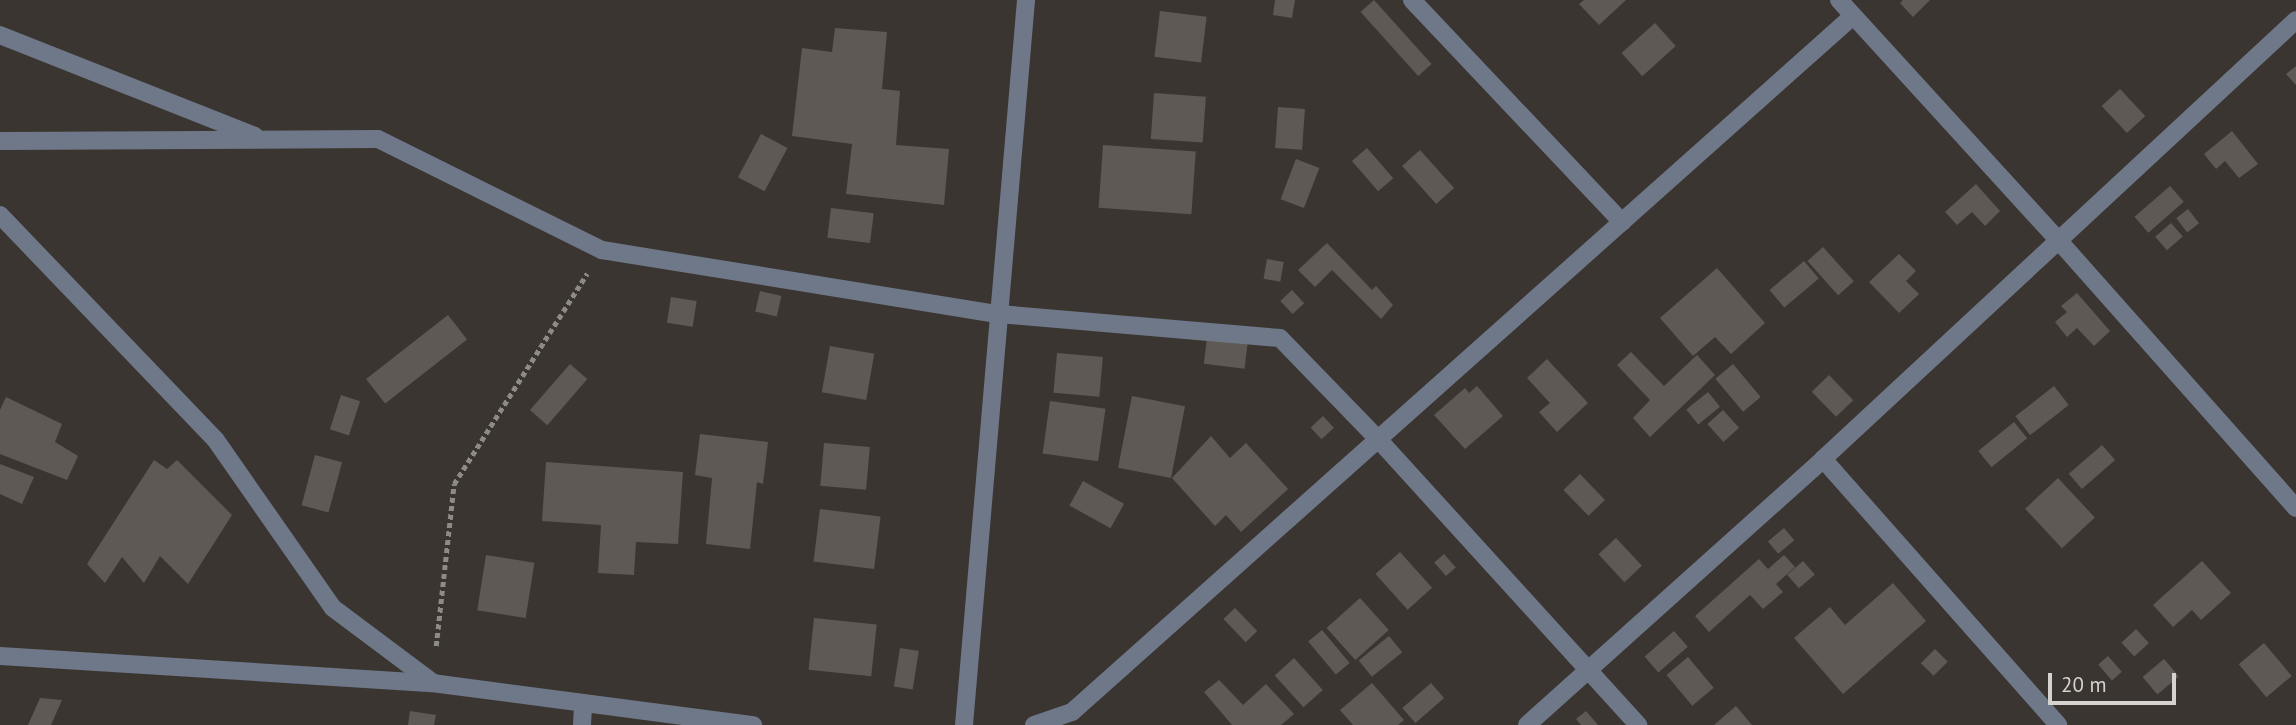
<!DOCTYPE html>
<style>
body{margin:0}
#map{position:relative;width:2296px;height:725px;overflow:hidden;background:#3b3531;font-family:"PT Sans",sans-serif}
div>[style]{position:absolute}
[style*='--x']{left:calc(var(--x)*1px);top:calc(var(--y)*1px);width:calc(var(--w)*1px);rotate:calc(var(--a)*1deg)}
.building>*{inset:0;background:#5f5955;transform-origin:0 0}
.path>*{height:4.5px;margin-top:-2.25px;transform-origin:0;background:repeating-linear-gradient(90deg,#8e8a86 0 5px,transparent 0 8.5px)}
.minor>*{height:18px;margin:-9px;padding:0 9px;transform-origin:9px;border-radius:9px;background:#6f7888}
span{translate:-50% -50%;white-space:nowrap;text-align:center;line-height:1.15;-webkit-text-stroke:6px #3b3531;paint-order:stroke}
.scale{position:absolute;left:2048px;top:673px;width:128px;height:32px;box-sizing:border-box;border:4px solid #d5d2cf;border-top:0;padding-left:9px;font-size:21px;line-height:24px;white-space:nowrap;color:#d5d2cf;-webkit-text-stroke:5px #3b3531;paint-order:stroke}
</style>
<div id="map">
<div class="building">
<div style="clip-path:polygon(1275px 0,1295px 0,1292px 18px,1273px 15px)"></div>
<div style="left:1374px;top:0;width:86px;height:18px;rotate:48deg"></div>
<div style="clip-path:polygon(1584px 0,1626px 0,1599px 25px,1579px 4px)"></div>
<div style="clip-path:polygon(1903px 0,1930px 0,1913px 17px,1900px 3px)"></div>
<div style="left:1160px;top:11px;width:47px;height:46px;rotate:7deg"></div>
<div style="left:1655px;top:23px;width:31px;height:45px;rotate:48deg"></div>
<div style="clip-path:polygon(835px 28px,887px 32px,882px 89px,900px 91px,896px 145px,949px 149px,944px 205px,846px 194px,852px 144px,792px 136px,802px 48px,832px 52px)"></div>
<div style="clip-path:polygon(2296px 66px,2296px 85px,2286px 74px)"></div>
<div style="left:2120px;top:89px;width:37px;height:25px;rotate:47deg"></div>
<div style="left:1154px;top:93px;width:52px;height:46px;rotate:4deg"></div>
<div style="left:1278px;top:107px;width:27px;height:41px;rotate:4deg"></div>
<div style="clip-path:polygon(2232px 131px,2258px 164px,2239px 178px,2225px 161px,2216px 169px,2204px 154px)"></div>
<div style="left:761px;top:134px;width:30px;height:49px;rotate:28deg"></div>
<div style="left:1103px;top:145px;width:93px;height:63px;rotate:4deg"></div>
<div style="left:1367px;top:148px;width:40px;height:20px;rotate:49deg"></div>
<div style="left:1420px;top:150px;width:51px;height:24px;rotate:48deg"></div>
<div style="left:1296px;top:159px;width:25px;height:43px;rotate:21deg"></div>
<div style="clip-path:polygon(1976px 184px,2000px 211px,1985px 226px,1972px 212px,1957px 225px,1945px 212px)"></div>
<div style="left:2170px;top:186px;width:21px;height:47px;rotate:49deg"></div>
<div style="left:831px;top:208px;width:43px;height:30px;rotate:7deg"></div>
<div style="left:2188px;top:209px;width:18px;height:15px;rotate:52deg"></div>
<div style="left:2171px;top:223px;width:18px;height:21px;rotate:49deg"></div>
<div style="clip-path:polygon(1327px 243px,1372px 290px,1376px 286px,1393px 305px,1381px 319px,1332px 270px,1315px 287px,1298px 270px)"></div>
<div style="left:1823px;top:247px;width:46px;height:21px;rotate:48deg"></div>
<div style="clip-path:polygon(1899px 254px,1916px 271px,1906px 281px,1919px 294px,1899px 313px,1869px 282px)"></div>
<div style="left:1267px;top:259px;width:17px;height:20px;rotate:10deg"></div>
<div style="left:1804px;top:261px;width:23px;height:45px;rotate:50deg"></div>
<div style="clip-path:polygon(1717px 268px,1765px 323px,1731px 354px,1715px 337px,1693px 356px,1660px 318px)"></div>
<div style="left:1292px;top:290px;width:18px;height:16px;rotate:47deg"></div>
<div style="left:760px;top:291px;width:22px;height:21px;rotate:13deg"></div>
<div style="clip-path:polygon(2077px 293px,2110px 331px,2094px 346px,2077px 328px,2067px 337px,2055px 322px,2067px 312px,2061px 306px)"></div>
<div style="left:671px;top:297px;width:26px;height:26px;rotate:9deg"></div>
<div style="left:448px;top:315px;width:31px;height:104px;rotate:52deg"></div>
<div style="left:1207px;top:338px;width:41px;height:26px;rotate:7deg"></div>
<div style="left:830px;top:346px;width:45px;height:47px;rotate:10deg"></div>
<div style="clip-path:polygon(1631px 352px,1664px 386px,1697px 355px,1715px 375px,1650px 437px,1633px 418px,1650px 400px,1617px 365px)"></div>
<div style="left:1057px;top:353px;width:46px;height:40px;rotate:5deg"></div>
<div style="clip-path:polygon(1547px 359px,1588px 403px,1557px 432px,1539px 412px,1550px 403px,1527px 378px)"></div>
<div style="left:570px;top:364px;width:23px;height:61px;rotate:41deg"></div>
<div style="left:1733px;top:364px;width:43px;height:23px;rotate:50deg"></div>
<div style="left:1829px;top:375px;width:35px;height:24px;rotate:46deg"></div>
<div style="clip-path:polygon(1477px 386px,1503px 416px,1465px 449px,1434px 415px,1465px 388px,1469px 393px)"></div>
<div style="left:2054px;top:386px;width:24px;height:49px;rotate:52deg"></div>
<div style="left:1708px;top:392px;width:19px;height:28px;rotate:51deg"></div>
<div style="left:341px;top:395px;width:20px;height:36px;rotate:18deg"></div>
<div style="left:1132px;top:396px;width:54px;height:73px;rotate:11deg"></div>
<div style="clip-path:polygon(6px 397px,62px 424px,55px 442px,78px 456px,67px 480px,0 454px,0 410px)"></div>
<div style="left:1050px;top:401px;width:56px;height:53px;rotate:8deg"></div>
<div style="left:1723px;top:410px;width:24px;height:21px;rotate:48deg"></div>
<div style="left:1323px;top:416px;width:16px;height:17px;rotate:47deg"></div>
<div style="left:2014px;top:422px;width:21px;height:46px;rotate:51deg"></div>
<div style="clip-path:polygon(700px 434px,768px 442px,763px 484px,757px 482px,750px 549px,706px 544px,712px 478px,695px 475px)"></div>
<div style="clip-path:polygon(1211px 436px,1230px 458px,1246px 443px,1288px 489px,1241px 532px,1226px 515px,1215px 526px,1172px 478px)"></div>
<div style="left:824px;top:443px;width:46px;height:43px;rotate:5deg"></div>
<div style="left:2102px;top:445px;width:20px;height:44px;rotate:49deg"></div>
<div style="left:315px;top:455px;width:28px;height:52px;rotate:15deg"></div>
<div style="clip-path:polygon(154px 460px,167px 469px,177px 460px,232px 515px,188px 584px,160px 556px,144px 583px,122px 557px,105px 583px,87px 564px)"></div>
<div style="clip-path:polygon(546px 462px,683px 472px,678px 544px,636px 542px,634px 575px,598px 573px,601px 525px,542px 521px)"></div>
<div style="clip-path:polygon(0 464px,34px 477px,22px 504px,0 494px)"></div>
<div style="left:1580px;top:474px;width:36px;height:23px;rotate:46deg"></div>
<div style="left:2058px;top:478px;width:54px;height:45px;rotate:47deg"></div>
<div style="left:1083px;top:481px;width:47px;height:28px;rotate:29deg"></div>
<div style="left:820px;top:509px;width:61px;height:53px;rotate:7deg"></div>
<div style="left:1784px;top:528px;width:16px;height:21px;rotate:50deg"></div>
<div style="left:1616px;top:538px;width:38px;height:24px;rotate:47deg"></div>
<div style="left:1400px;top:552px;width:48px;height:33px;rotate:48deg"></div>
<div style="left:1444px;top:554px;width:18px;height:13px;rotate:49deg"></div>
<div style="left:486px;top:555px;width:49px;height:56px;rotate:9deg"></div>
<div style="clip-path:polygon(1784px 555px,1795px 567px,1776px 584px,1783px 592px,1763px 609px,1750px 595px,1709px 632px,1695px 616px,1759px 559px,1768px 569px)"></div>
<div style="left:1803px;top:561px;width:18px;height:21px;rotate:49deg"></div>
<div style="clip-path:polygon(2202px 561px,2231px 593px,2201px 620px,2192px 610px,2173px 627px,2153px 605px)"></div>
<div style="clip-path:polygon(1893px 583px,1926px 621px,1843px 694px,1794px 638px,1830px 607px,1845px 625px)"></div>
<div style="left:1360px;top:598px;width:43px;height:45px;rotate:48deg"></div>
<div style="left:1235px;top:608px;width:32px;height:16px;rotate:46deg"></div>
<div style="left:814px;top:618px;width:63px;height:52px;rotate:6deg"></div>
<div style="left:2136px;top:629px;width:19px;height:20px;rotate:47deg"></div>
<div style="left:1322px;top:630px;width:43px;height:18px;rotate:50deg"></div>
<div style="left:1674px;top:631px;width:21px;height:39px;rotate:49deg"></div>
<div style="left:1389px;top:636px;width:21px;height:39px;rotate:51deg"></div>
<div style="left:2264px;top:643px;width:43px;height:33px;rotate:50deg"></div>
<div style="left:900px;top:648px;width:19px;height:39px;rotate:9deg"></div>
<div style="left:1935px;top:649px;width:18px;height:20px;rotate:45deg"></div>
<div style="left:2108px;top:656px;width:21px;height:13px;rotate:49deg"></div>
<div style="left:1688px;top:657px;width:40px;height:28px;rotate:50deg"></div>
<div style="left:1294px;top:658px;width:43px;height:26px;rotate:48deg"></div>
<div style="left:2164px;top:659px;width:23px;height:28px;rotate:50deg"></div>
<div style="clip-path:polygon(1219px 680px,1243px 705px,1266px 684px,1294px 714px,1281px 725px,1232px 725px,1204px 692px)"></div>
<div style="clip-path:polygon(1372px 683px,1404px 720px,1398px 725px,1353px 725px,1340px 710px)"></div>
<div style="left:1431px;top:683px;width:20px;height:38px;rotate:49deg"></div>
<div style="clip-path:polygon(40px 698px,62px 700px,51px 725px,28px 725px)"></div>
<div style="clip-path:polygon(1736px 706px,1752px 725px,1714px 725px)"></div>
<div style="clip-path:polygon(410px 711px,436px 715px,434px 725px,408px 725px)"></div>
<div style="clip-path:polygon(1586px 711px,1598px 725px,1581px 725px,1576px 719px)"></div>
</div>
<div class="path">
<div style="--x:436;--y:646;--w:163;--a:-83.7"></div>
<div style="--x:454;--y:484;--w:249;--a:-57.7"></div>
</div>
<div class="minor">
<div style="--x:1412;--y:0;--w:306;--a:46.6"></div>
<div style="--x:1839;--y:0;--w:326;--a:47.6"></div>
<div style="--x:2059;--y:241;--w:357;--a:48.4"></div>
<div style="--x:0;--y:35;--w:274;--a:21.6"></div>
<div style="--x:0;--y:141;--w:378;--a:-0.3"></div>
<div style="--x:378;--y:139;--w:250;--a:26.4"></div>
<div style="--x:602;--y:250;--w:402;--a:9.2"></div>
<div style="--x:999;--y:314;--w:282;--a:4.9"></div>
<div style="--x:1280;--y:338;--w:141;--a:45.9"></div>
<div style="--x:1378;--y:439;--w:387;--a:47.7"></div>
<div style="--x:0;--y:215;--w:310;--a:46.2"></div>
<div style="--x:215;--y:439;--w:206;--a:55.1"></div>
<div style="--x:333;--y:608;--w:124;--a:36.8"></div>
<div style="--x:1823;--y:459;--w:355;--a:48.5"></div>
<div style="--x:0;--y:656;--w:433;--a:3.6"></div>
<div style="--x:432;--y:683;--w:324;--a:7.5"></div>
<div style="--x:582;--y:725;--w:22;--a:-87"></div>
<div style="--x:964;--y:725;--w:728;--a:-85.11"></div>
<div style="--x:1034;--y:725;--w:40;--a:-18.9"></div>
<div style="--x:1072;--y:712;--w:1046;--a:-41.71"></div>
<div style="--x:1527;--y:725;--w:398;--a:-41.9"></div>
<div style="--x:1823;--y:459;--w:645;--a:-42.86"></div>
</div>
<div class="scale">20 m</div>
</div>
